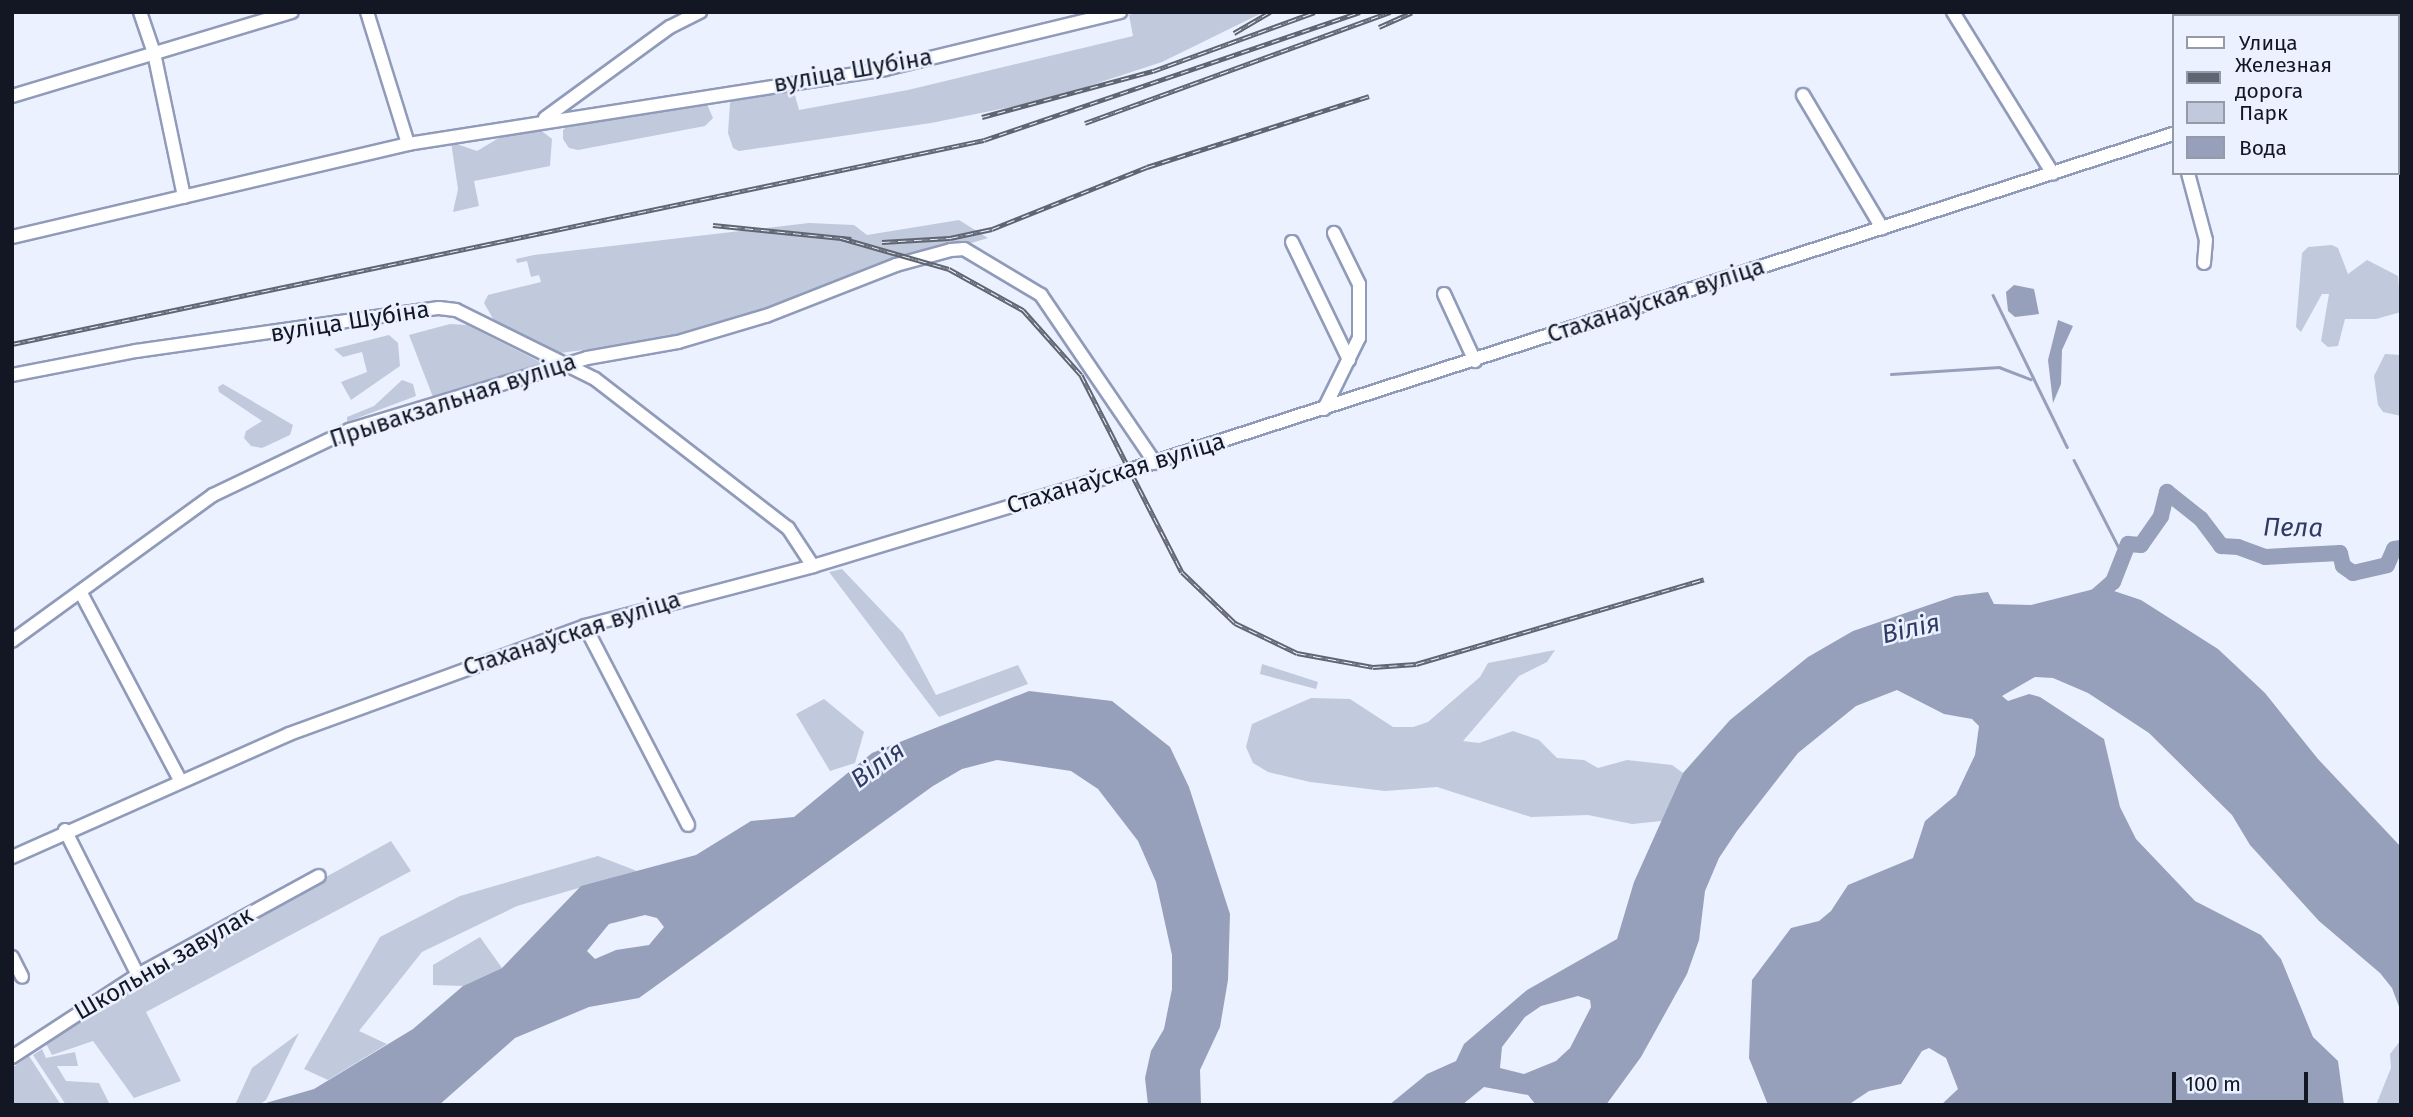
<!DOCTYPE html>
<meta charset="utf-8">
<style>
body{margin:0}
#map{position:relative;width:2413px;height:1117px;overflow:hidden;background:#ecf1ff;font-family:"Fira Sans",sans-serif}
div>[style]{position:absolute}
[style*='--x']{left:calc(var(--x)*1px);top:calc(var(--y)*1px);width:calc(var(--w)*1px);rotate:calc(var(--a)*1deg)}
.green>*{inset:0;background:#c1c9dd}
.water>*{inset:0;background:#96a0bb}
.stream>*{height:2.5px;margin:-1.25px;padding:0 1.25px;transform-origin:1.25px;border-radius:1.25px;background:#96a0bb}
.river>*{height:16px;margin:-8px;padding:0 8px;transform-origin:8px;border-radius:8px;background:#96a0bb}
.roads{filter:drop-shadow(2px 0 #909bba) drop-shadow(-2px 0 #909bba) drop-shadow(0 2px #909bba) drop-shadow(0 -2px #909bba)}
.minor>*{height:12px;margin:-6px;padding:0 6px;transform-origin:6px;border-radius:6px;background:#fff}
.rail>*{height:5px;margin-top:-2.5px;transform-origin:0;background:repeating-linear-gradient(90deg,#ecf1ff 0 8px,#606572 0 16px);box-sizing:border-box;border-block:2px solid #606572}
span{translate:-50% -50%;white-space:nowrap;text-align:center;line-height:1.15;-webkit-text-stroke:5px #ecf1ff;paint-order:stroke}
.street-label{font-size:24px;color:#131723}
.water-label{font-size:26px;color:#2e3b63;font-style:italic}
.frame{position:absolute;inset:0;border:14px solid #131723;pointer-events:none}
.legend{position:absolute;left:2172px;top:14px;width:228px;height:161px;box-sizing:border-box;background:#ecf1ff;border:2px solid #959aa7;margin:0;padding:9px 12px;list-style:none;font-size:21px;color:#131723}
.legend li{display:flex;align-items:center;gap:14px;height:35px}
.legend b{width:35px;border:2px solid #959aa7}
.scale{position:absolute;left:2172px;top:1072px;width:136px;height:32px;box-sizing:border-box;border:4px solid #131723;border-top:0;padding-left:9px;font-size:21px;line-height:24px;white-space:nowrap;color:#131723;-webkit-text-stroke:5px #ecf1ff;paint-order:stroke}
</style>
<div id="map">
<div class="green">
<div style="clip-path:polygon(1138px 12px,1264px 12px,1162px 62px,1046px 100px,931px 123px,739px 151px,733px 148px,728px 133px,730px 103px,736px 97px,793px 88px,799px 110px,908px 90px,1133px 36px,1129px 15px)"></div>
<div style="clip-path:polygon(706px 102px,713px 118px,705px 126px,578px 150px,569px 148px,563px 139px,563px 130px,572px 122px)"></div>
<div style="clip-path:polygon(538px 128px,552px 139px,550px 166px,474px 181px,479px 206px,453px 212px,458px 189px,451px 142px,477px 151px,509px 132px)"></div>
<div style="clip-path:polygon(959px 220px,988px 238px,911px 261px,886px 262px,760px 312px,676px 338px,560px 353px,496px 324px,484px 303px,488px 295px,541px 282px,539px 275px,531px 277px,527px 261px,517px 263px,516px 259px,534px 255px,809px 223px,854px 225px,867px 235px)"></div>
<div style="clip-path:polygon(2332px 245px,2338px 248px,2348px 274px,2367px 260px,2398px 276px,2401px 312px,2376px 319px,2345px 319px,2338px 346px,2328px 347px,2321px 341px,2329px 294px,2322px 294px,2301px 332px,2296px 327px,2302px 253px,2308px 247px)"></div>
<div style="clip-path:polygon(450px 324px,467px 325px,544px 364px,433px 397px,409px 335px)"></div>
<div style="clip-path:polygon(389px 335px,398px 343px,400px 366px,351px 400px,341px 382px,367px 372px,362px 352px,343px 357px,334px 349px)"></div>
<div style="clip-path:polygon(2385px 354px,2401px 355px,2401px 416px,2383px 412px,2378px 405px,2374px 376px)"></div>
<div style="clip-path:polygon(402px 380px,413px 384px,416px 396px,347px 422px,347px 417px,374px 406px)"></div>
<div style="clip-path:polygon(223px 384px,293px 425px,290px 435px,262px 448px,251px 446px,244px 438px,246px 431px,262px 421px,219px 392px,218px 387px)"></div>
<div style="clip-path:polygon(842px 569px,903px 633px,936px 695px,1018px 665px,1028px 684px,939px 717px,829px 572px)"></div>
<div style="clip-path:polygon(1555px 650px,1547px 662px,1519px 676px,1463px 741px,1479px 743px,1513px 731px,1539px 740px,1557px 758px,1584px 760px,1598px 768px,1627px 760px,1672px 765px,1683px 773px,1662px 821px,1632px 824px,1588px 815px,1531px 817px,1437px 787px,1385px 791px,1310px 782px,1268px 772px,1253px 763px,1246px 747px,1252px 724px,1311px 698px,1350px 699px,1393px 727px,1413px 727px,1428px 722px,1480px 677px,1488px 663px)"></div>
<div style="clip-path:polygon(1262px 664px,1318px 682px,1316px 689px,1260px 674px)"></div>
<div style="clip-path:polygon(824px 699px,864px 732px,855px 763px,830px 771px,796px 714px)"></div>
<div style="clip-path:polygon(391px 841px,411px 871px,146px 1012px,181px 1081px,134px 1098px,93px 1041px,52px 1055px,44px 1040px,140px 980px)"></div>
<div style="clip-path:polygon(598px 856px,637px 871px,517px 906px,422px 952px,359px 1031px,387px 1044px,328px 1080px,304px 1069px,380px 937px,460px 896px)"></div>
<div style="clip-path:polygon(480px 937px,502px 968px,463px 986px,433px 985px,433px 965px)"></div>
<div style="clip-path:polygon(299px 1033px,266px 1100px,259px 1105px,235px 1105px,252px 1068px)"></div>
<div style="clip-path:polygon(2401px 1040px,2401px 1105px,2376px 1105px,2391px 1068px,2390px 1054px)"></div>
<div style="clip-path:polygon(42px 1049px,46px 1058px,75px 1052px,78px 1066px,57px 1066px,66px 1081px,99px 1083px,110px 1105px,66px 1105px,33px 1055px)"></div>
<div style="clip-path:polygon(29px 1056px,61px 1105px,12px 1105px,12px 1068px)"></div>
</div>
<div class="water">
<div style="clip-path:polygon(2014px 285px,2034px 289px,2039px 314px,2015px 317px,2008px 311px,2006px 292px)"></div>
<div style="clip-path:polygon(2058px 320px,2073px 326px,2062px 350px,2061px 384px,2053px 403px,2048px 360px)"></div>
<div style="clip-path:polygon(evenodd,2102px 587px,2141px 600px,2218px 649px,2265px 693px,2318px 759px,2401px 847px,2401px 1012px,2392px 988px,2380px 973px,2319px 921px,2250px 845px,2232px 815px,2149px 733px,2088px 693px,2053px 678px,2035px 677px,2002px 696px,2008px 701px,2029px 694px,2040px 697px,2104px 739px,2120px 807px,2136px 839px,2195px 901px,2261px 935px,2281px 959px,2313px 1037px,2338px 1061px,2344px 1105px,1941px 1105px,1958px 1089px,1946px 1058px,1929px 1048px,1922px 1051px,1901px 1084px,1869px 1091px,1848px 1105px,1768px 1105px,1749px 1058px,1752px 980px,1791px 928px,1819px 921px,1831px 911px,1848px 885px,1913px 858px,1925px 821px,1956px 795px,1975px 755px,1979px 726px,1972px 719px,1944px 714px,1897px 690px,1856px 706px,1798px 753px,1737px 831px,1719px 858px,1705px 891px,1699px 940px,1687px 974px,1641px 1057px,1606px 1105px,1536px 1105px,1528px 1095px,1484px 1087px,1462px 1105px,1389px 1105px,1427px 1074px,1456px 1061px,1464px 1044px,1527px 990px,1617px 939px,1634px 882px,1683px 773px,1730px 720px,1808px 657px,1853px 631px,1955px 596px,1988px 592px,1994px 604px,2031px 605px,2102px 587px,1578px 996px,1590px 1000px,1591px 1007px,1570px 1048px,1556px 1061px,1524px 1074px,1500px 1068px,1502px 1047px,1525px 1017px,1541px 1006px,1578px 996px)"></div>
<div style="clip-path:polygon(evenodd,1029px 691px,1112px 701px,1170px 747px,1189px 787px,1230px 914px,1228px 980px,1220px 1027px,1200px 1070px,1201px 1105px,1148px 1105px,1145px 1078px,1151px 1051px,1164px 1029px,1172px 989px,1172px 955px,1156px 882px,1138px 841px,1098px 789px,1071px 771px,997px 760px,962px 769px,933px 786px,639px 998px,589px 1007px,515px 1038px,439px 1105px,259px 1105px,314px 1089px,413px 1029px,463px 986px,502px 968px,581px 886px,696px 855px,751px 821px,794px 817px,872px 753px,1029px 691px,645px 915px,657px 918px,664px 927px,649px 945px,616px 950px,595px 959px,587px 951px,609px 924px,645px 915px)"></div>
</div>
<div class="stream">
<div style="--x:1993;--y:295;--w:169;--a:64"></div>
<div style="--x:1891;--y:374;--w:108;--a:-3.7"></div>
<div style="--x:1999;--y:367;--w:34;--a:21"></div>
<div style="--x:2074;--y:460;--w:97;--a:62.9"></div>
<div style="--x:2121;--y:552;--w:1;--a:0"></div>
</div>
<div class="river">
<div style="--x:2092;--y:600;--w:28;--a:-41"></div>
<div style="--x:2113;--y:582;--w:41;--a:-68.5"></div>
<div style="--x:2128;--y:544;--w:13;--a:4"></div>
<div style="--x:2141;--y:545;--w:35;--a:-55"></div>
<div style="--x:2161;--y:516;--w:25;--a:-76"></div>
<div style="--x:2167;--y:492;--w:43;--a:38.5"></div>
<div style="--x:2201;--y:519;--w:34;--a:53"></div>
<div style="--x:2221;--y:546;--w:17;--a:3"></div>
<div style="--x:2238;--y:547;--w:29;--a:20"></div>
<div style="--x:2265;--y:557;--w:75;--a:-3.1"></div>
<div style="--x:2340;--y:553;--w:13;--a:77"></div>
<div style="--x:2343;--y:566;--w:12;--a:35"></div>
<div style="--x:2353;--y:573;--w:35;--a:-13"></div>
<div style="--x:2387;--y:565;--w:17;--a:-66"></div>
<div style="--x:2394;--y:549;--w:7;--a:-8"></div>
</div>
<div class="roads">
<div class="minor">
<div style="--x:140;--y:12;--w:43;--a:71.1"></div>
<div style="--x:154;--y:53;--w:147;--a:78.2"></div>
<div style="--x:367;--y:12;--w:138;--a:72.7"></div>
<div style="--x:1953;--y:12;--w:190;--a:58.3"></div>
<div style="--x:2265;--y:12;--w:4;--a:63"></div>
<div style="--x:2397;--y:28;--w:4;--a:-27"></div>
<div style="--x:1803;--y:95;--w:155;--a:59.3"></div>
<div style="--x:12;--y:96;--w:292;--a:-16.7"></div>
<div style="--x:545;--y:118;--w:155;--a:-36.1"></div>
<div style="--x:670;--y:27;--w:34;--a:-27"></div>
<div style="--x:2188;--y:173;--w:69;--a:75"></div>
<div style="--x:2206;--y:240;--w:23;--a:95"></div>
<div style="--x:12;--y:237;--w:407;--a:-13.2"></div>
<div style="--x:408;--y:144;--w:483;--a:-8.9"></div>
<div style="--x:885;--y:69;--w:242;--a:-13.6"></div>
<div style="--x:1292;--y:242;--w:131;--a:64.2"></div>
<div style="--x:1444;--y:294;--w:74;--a:65.2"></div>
<div style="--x:12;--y:375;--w:126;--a:-11"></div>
<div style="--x:136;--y:351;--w:306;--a:-8.1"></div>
<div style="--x:439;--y:308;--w:17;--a:7"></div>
<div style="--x:456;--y:310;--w:155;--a:26.4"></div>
<div style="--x:595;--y:379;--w:244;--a:37.7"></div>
<div style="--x:788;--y:528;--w:45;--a:56.7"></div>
<div style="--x:1324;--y:409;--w:79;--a:-63.8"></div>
<div style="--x:1359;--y:338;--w:54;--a:-90"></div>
<div style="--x:1359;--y:284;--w:57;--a:-116.1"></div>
<div style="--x:81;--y:593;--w:212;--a:62.1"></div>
<div style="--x:585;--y:626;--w:224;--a:62.6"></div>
<div style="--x:12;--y:641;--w:248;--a:-36"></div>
<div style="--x:213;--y:495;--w:151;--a:-25.5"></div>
<div style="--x:349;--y:430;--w:249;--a:-16.8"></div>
<div style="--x:587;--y:358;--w:92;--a:-10"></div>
<div style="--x:678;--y:342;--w:92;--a:-16.5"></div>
<div style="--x:766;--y:316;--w:140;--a:-21.4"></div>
<div style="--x:896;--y:265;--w:57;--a:-15.3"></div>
<div style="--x:951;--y:250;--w:13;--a:-4"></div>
<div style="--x:964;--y:249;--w:90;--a:30.9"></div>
<div style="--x:1041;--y:295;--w:203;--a:55.8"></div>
<div style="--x:65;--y:830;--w:162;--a:63.3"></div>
<div style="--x:12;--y:857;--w:303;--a:-23.9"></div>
<div style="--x:289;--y:734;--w:315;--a:-20"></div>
<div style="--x:585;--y:626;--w:236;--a:-14.7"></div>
<div style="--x:813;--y:566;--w:325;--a:-16.8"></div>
<div style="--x:1124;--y:472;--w:1102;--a:-17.86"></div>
<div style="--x:12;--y:957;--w:22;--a:63"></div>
<div style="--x:12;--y:1057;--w:150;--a:-33.1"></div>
<div style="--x:138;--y:975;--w:206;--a:-28.7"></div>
</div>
</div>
<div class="rail">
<div style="--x:1379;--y:27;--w:36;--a:-24"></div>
<div style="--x:1234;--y:33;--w:42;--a:-30.3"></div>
<div style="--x:982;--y:117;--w:177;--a:-15.1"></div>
<div style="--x:1153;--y:71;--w:172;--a:-20"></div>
<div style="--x:1085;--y:123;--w:325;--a:-20"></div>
<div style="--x:713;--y:225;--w:139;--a:5.8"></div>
<div style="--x:841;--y:238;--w:112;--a:16"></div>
<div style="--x:949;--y:269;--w:85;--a:29"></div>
<div style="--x:1023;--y:310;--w:87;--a:48.3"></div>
<div style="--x:1081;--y:375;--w:221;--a:62.9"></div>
<div style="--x:1182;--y:572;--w:74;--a:43.9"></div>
<div style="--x:1235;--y:623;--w:69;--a:25.8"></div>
<div style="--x:1297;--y:653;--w:77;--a:10.4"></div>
<div style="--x:1373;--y:667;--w:43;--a:-4"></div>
<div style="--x:1416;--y:664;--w:300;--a:-16.4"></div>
<div style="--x:882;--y:242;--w:68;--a:-3.4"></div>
<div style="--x:950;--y:238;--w:43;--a:-12.1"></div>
<div style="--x:992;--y:229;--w:167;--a:-21.8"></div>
<div style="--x:1147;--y:167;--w:233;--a:-17.7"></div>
<div style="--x:12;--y:344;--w:993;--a:-11.85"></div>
<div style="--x:984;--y:140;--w:397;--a:-18.8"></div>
</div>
<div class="street-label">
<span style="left:853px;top:71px;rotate:-10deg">вуліца Шубіна</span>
<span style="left:1656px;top:301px;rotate:-18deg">Стаханаўская вуліца</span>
<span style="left:350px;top:322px;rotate:-9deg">вуліца Шубіна</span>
<span style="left:453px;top:401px;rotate:-18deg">Прывакзальная вуліца</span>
<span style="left:1116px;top:474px;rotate:-17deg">Стаханаўская вуліца</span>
<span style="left:572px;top:634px;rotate:-18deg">Стаханаўская вуліца</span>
<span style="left:164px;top:964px;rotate:-30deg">Школьны завулак</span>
</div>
<div class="water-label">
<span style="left:2293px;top:528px;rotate:1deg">Пела</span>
<span style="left:1911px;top:629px;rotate:-13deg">Вілія</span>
<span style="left:878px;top:765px;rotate:-36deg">Вілія</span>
</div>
<div class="frame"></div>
<ul class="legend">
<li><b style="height:9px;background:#fff"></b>Улица</li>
<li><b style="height:9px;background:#606572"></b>Железная дорога</li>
<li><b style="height:19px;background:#c1c9dd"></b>Парк</li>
<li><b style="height:19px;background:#96a0bb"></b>Вода</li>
</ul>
<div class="scale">100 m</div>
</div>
